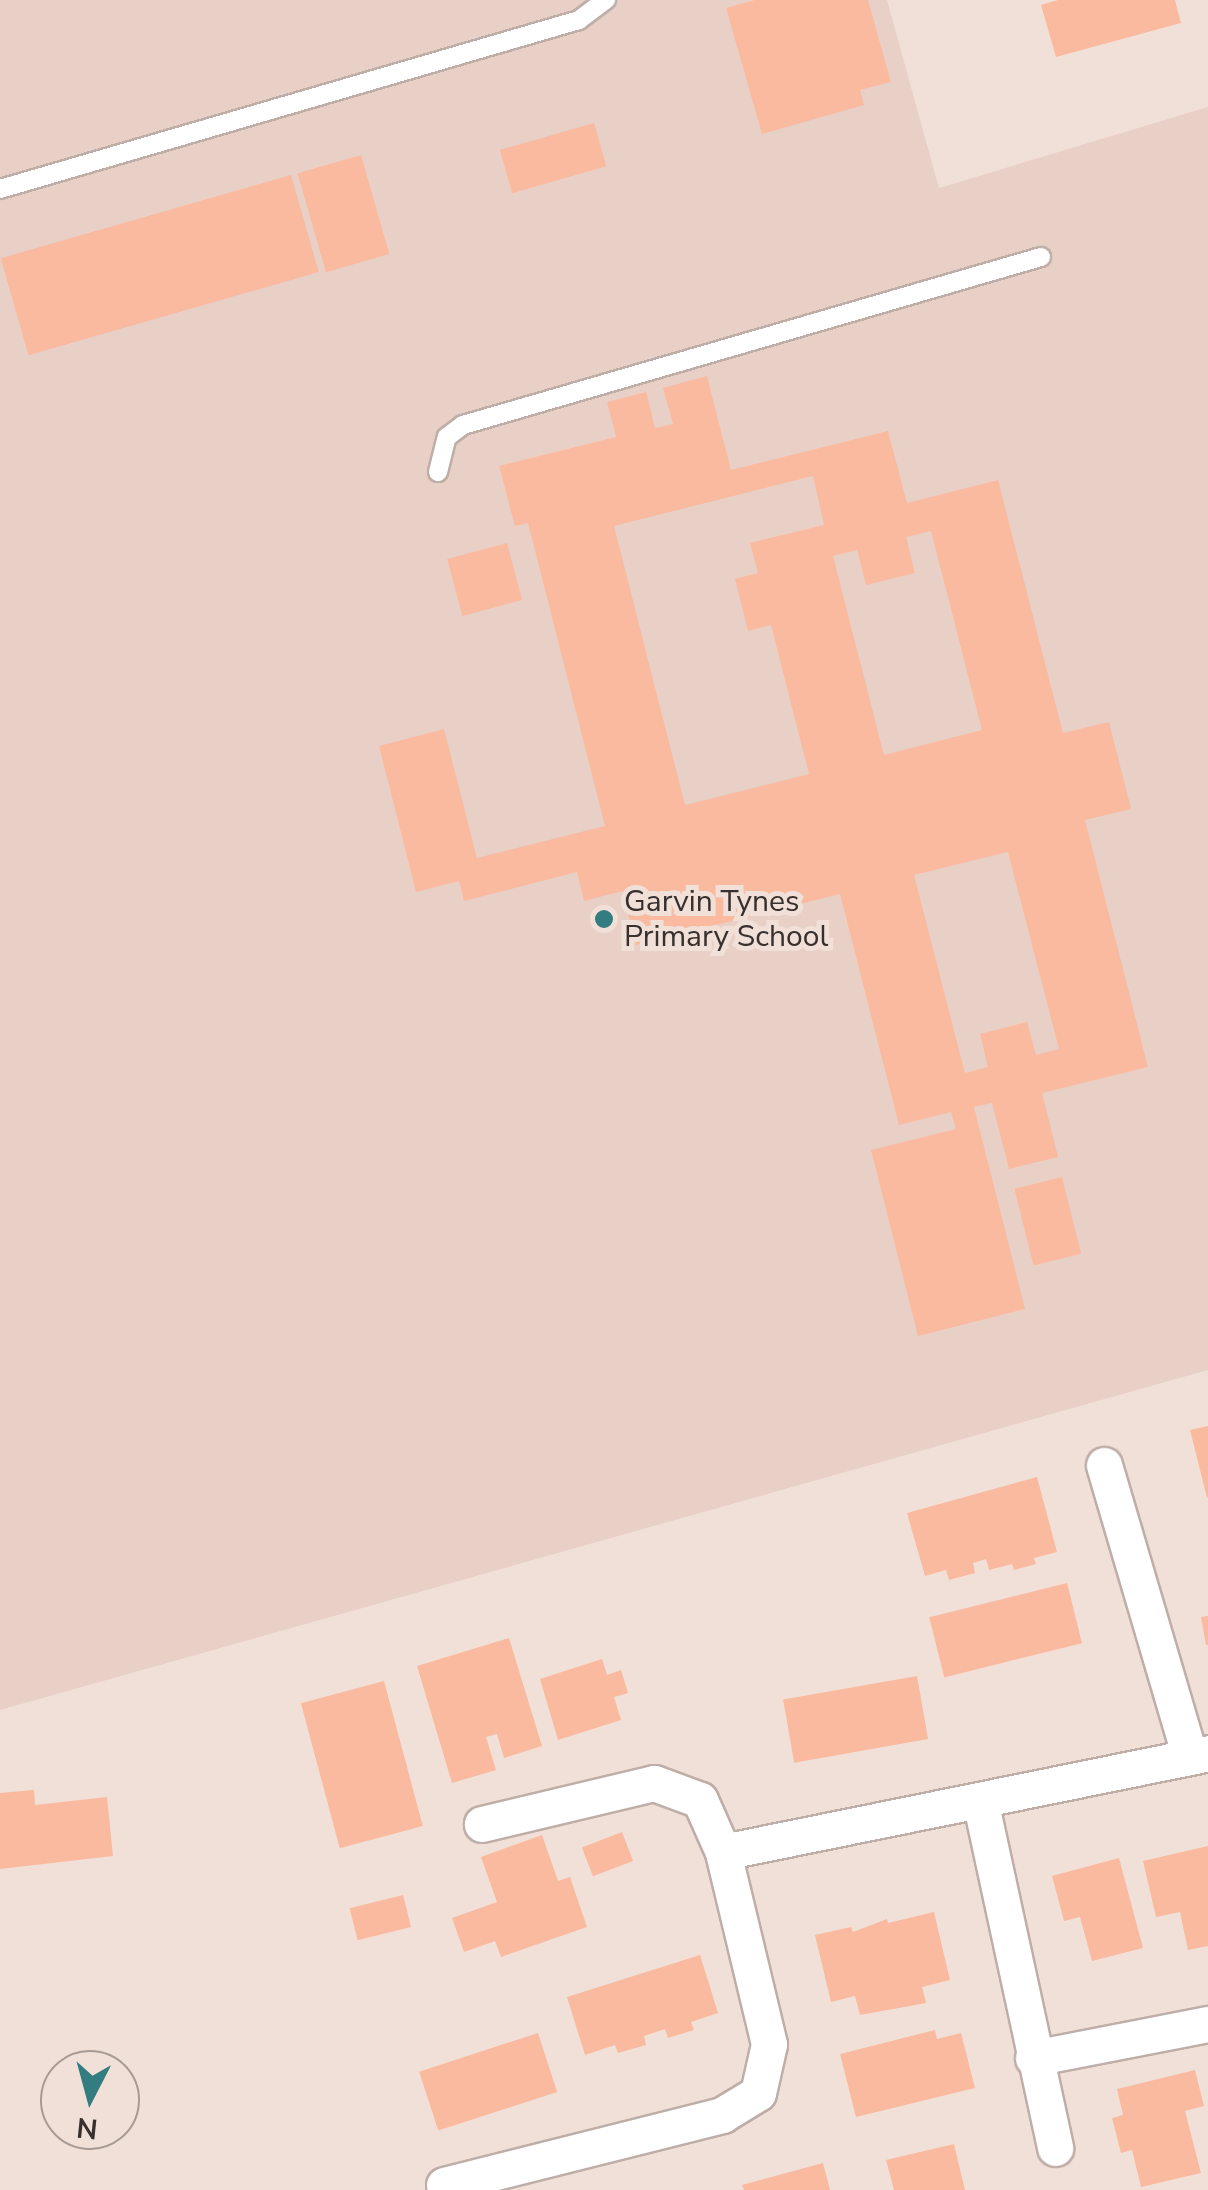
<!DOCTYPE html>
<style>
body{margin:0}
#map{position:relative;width:1208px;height:2190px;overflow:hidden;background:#f1e0d8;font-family:"Nunito Sans",sans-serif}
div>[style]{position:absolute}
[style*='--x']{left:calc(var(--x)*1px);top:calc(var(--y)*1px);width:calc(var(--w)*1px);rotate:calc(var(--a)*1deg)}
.built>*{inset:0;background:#e9d0c7}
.building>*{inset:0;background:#f9ba9f;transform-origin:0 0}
.roads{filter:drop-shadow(2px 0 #beaea7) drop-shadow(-2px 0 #beaea7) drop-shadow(0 2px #beaea7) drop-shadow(0 -2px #beaea7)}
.service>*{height:18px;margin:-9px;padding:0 9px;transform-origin:9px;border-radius:9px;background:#fff}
.minor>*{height:35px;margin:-17.5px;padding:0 17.5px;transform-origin:17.5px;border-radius:17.5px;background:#fff}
.dots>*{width:28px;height:28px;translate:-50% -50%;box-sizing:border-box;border:5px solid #f1e0d8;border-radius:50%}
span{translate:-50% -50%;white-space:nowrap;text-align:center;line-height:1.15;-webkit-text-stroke:10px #f1e0d8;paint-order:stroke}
.poi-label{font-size:30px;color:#37302e}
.left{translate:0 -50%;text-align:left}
.north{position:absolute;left:40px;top:2050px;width:100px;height:100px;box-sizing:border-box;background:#f1e0d8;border:2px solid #a79a94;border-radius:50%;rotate:186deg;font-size:28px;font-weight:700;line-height:40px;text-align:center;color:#37302e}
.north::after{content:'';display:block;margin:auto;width:35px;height:45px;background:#337c7f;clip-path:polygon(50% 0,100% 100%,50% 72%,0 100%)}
</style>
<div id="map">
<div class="built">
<div style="clip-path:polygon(0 0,887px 0,939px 188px,1208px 107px,1208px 1370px,0 1710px)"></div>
</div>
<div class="building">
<div style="clip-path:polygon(755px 0,868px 0,891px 82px,860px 90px,864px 105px,762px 134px,726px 8px)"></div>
<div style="clip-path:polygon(1058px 0,1175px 0,1181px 23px,1056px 57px,1041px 5px)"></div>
<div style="left:594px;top:123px;width:45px;height:98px;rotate:74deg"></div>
<div style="left:361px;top:155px;width:103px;height:66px;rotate:74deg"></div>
<div style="left:291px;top:175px;width:101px;height:302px;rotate:74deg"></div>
<div style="clip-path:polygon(evenodd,707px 376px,731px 470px,888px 431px,907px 503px,998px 480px,1063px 733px,1109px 722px,1131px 809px,1085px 820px,1148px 1067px,1042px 1093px,1058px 1157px,1009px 1169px,992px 1103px,974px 1107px,1025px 1309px,918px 1336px,871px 1150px,956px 1129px,951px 1112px,899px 1125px,840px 894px,636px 945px,622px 891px,584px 901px,577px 872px,464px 901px,459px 881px,416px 892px,379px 746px,444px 729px,477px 858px,605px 826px,528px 523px,515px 526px,499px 466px,616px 437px,607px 402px,646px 392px,655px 428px,673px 424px,663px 388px,707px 376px,813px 476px,824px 525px,750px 543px,758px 573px,735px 579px,748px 631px,771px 625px,809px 774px,685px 805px,614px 526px,813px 476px,707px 376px,931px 531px,982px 730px,884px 755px,833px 556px,857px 550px,866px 585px,915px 573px,906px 537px,931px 531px,707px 376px,1008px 852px,1059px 1049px,1036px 1055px,1027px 1022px,980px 1034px,988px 1067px,965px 1073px,914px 875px,1008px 852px)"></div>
<div style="left:507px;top:543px;width:59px;height:62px;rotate:75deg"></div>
<div style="left:1062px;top:1177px;width:79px;height:49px;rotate:76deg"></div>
<div style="clip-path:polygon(1208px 1426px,1208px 1497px,1207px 1498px,1190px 1430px)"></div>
<div style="clip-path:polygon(1037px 1477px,1057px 1552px,1034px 1558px,1036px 1564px,1014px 1570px,1012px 1564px,989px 1570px,986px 1559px,973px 1563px,975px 1573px,949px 1580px,946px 1570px,925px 1576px,907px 1513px)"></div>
<div style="left:1067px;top:1583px;width:62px;height:142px;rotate:76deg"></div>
<div style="clip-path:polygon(1208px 1616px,1208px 1645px,1206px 1645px,1201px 1617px)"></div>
<div style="clip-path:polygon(509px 1638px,542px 1746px,504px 1758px,497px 1734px,486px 1737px,496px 1770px,452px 1783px,417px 1666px)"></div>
<div style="clip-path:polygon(602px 1659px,607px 1675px,621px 1670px,628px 1693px,614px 1697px,621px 1720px,558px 1740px,540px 1679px)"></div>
<div style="left:917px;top:1676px;width:64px;height:136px;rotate:80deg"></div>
<div style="left:384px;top:1681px;width:150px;height:86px;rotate:75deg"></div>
<div style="clip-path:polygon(34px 1790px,35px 1805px,107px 1797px,113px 1856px,0 1869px,0 1793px)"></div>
<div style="left:622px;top:1832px;width:31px;height:43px;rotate:69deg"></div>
<div style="clip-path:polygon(542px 1835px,558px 1881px,570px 1877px,587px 1927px,501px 1957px,495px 1941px,464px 1952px,452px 1918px,497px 1902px,481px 1857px)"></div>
<div style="clip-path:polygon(1208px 1846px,1208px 1946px,1188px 1950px,1180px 1912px,1156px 1917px,1143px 1861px)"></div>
<div style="clip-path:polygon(1119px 1858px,1143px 1948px,1092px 1961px,1080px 1917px,1064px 1921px,1052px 1876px)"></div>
<div style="left:403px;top:1895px;width:33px;height:55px;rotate:76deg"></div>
<div style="clip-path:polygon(934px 1912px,950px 1980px,922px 1987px,926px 2003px,860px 2015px,855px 1996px,831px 2002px,815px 1935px,851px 1927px,853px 1932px,887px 1919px,888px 1923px)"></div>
<div style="clip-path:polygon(700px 1955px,718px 2013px,691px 2022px,694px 2030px,668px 2038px,665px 2029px,644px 2036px,646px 2045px,618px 2053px,615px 2045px,585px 2055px,567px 1997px)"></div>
<div style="clip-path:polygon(935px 2030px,937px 2039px,961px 2033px,975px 2088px,856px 2117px,840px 2054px)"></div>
<div style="left:538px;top:2033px;width:62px;height:125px;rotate:72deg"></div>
<div style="clip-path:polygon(1195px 2070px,1204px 2106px,1185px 2111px,1201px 2173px,1141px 2187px,1132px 2150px,1121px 2153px,1112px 2118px,1123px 2115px,1117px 2089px)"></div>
<div style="clip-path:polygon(954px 2144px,965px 2190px,894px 2190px,886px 2160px)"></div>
<div style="clip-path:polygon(823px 2163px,830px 2190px,744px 2190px,742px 2185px)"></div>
</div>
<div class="roads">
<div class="service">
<div style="--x:0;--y:189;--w:603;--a:-16.27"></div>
<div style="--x:579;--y:20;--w:34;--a:-37"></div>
<div style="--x:438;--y:472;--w:36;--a:-76"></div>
<div style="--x:447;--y:437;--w:20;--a:-37"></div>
<div style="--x:463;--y:425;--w:602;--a:-16.21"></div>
</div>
<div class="minor">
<div style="--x:1104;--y:1465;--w:304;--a:73.6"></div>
<div style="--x:980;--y:1800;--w:356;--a:77.8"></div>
<div style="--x:723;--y:1852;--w:495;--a:-11.5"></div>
<div style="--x:1033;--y:2058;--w:178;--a:-11"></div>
<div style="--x:444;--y:2185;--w:287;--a:-14.1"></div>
<div style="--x:722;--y:2115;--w:42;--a:-31.4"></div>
<div style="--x:758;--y:2093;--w:50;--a:-77.3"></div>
<div style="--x:769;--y:2044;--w:197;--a:-103.5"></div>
<div style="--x:723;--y:1852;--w:57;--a:-113.9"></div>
<div style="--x:700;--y:1800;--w:49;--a:-159.7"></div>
<div style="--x:654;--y:1783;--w:177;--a:166.6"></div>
</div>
</div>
<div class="dots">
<div style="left:604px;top:919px;background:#337c7f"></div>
</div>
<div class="poi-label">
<span class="left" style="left:624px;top:919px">Garvin Tynes<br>Primary School</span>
</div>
<div class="north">N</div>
</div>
